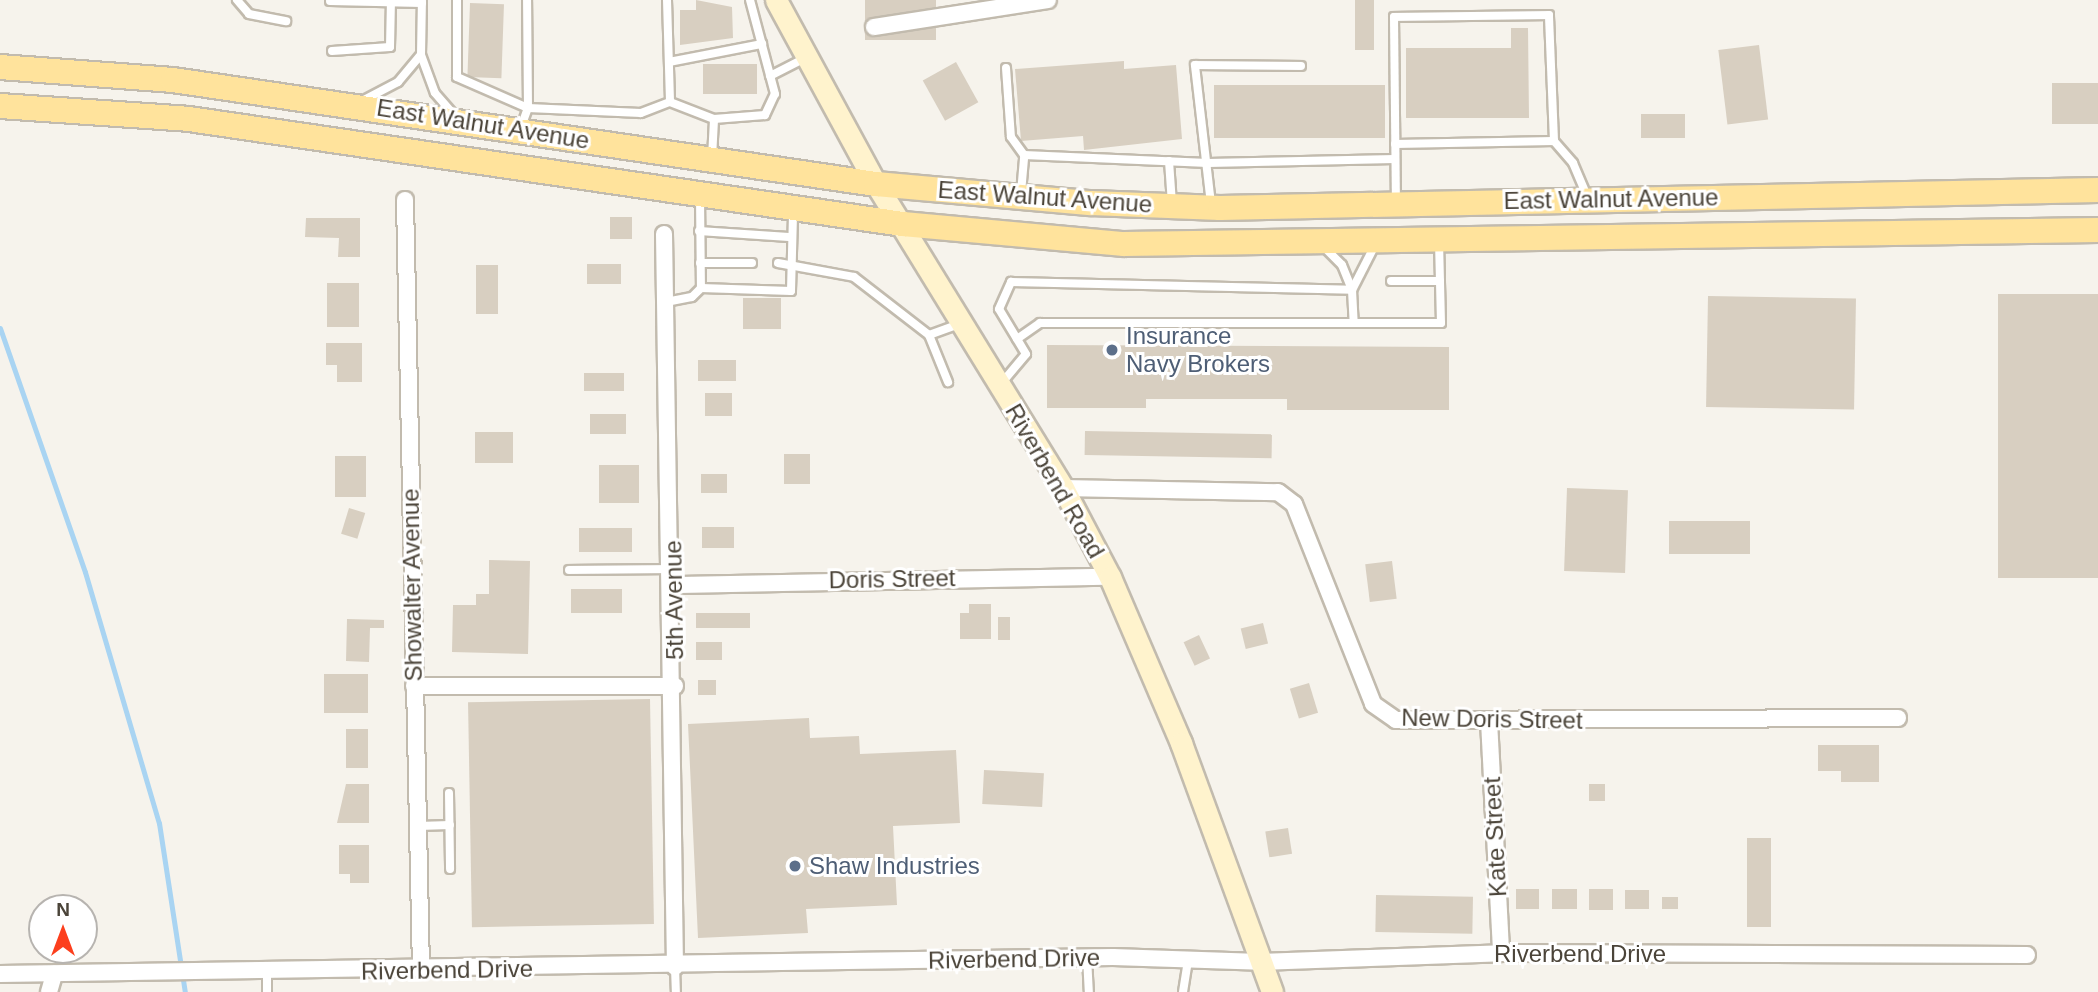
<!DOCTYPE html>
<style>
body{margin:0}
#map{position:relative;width:2098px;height:992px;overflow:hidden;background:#f6f3ec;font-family:Arial,sans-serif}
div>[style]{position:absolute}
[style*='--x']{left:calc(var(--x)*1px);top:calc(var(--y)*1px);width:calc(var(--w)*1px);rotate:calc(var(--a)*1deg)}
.stream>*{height:5px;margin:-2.5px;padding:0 2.5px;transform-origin:2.5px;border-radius:2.5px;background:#a9d4f2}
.building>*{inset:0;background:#d8cfc1;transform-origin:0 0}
.roads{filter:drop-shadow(2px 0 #c2bbae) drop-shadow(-2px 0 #c2bbae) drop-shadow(0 2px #c2bbae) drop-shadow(0 -2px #c2bbae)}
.lane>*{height:8px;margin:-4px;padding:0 4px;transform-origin:4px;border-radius:4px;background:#fff}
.street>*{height:16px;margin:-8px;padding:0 8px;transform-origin:8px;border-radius:8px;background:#fff}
.secondary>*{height:21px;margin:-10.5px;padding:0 10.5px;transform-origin:10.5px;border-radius:10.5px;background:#fff3cd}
.primary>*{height:24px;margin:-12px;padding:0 12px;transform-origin:12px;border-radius:12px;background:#ffe39c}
.dots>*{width:19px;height:19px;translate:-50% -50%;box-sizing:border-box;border:4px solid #fff;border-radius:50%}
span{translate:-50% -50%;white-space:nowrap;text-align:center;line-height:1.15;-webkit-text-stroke:6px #fff;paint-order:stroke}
.street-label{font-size:24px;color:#4b4439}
.service-label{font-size:24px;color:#4e5e75}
.left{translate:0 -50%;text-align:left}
.north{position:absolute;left:28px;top:894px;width:70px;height:70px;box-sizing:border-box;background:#fff;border:2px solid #b7b4b0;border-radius:50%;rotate:0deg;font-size:19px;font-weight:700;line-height:28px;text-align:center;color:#4b4439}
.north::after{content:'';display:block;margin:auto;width:24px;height:32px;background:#fc3f1d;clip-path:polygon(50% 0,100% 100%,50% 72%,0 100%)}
</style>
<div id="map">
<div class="stream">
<div style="--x:0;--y:328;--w:258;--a:70.8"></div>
<div style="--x:85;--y:572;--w:262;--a:73.6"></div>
<div style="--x:159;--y:823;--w:171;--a:81.3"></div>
</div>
<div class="building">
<div style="clip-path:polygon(696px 0,732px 7px,733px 38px,680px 45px,680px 10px,696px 10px)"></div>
<div style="left:865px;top:0;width:71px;height:40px"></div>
<div style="left:1355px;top:0;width:19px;height:50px"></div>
<div style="left:470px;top:3px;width:34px;height:74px;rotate:2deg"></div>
<div style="clip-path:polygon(1511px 28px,1528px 28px,1529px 118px,1406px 118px,1406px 48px,1511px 48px)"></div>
<div style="left:1759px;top:45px;width:75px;height:41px;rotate:83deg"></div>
<div style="clip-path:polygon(1124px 61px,1124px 69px,1176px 65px,1182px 139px,1084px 150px,1083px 136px,1021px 141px,1015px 69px)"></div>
<div style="left:956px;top:62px;width:46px;height:38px;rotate:61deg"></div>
<div style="left:703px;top:64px;width:54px;height:30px"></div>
<div style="left:2052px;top:83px;width:46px;height:41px"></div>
<div style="left:1385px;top:85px;width:53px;height:171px;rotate:90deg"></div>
<div style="left:1641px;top:114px;width:44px;height:24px"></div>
<div style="left:610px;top:217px;width:22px;height:22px"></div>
<div style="clip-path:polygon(306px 218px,360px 218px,360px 257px,338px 257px,339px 238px,305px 237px)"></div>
<div style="left:587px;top:264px;width:34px;height:20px"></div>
<div style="left:476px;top:265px;width:22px;height:49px"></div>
<div style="left:327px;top:283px;width:32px;height:44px"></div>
<div style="left:2098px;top:294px;width:284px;height:100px;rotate:90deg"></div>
<div style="left:1708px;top:296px;width:148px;height:111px;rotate:1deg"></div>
<div style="left:743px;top:298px;width:38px;height:31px"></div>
<div style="clip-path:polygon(326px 343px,362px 343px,362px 382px,337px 382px,337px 365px,326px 365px)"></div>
<div style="clip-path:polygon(1047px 345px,1449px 347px,1449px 410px,1287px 410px,1287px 399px,1146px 399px,1146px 408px,1047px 408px)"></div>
<div style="left:698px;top:360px;width:38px;height:21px"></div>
<div style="left:584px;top:373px;width:40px;height:18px"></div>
<div style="left:705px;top:393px;width:27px;height:23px"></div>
<div style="left:590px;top:414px;width:36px;height:20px"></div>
<div style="left:1085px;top:431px;width:187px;height:24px;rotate:1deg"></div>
<div style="left:475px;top:432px;width:38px;height:31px"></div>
<div style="left:784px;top:454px;width:26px;height:30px"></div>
<div style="left:335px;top:456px;width:31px;height:41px"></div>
<div style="left:599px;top:465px;width:40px;height:38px"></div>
<div style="left:701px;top:474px;width:26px;height:19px"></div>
<div style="left:1567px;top:488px;width:61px;height:83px;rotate:2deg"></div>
<div style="left:349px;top:508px;width:17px;height:27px;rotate:17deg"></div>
<div style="left:1669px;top:521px;width:81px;height:33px"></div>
<div style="left:702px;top:527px;width:32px;height:21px"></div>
<div style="left:579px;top:528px;width:53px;height:24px"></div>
<div style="clip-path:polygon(489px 560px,530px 561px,528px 654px,452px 652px,453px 605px,476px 605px,476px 594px,489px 594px)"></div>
<div style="left:1392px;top:561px;width:38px;height:27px;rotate:83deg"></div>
<div style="left:571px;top:589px;width:51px;height:24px"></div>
<div style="clip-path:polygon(969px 604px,991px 604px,991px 639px,960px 639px,960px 613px,969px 613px)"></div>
<div style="left:696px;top:613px;width:54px;height:15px"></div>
<div style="left:998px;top:617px;width:12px;height:23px"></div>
<div style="clip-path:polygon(347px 619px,384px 620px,384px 628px,370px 628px,369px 662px,346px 661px)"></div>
<div style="left:1263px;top:623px;width:21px;height:23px;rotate:76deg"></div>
<div style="left:1199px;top:635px;width:26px;height:17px;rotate:65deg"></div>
<div style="left:696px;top:642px;width:26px;height:18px"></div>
<div style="left:324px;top:674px;width:44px;height:39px"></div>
<div style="left:698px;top:680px;width:18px;height:15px"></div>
<div style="left:1309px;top:683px;width:31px;height:20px;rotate:73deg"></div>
<div style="left:650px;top:699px;width:225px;height:182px;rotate:89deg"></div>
<div style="clip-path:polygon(809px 718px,810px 738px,859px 736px,860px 754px,956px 750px,960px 823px,893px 826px,897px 905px,806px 909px,808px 933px,698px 938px,688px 724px)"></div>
<div style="left:346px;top:729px;width:22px;height:39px"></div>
<div style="clip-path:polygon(1818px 745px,1879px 745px,1879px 782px,1841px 782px,1841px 771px,1818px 771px)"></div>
<div style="left:984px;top:770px;width:60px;height:34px;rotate:3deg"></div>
<div style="clip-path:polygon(346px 784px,369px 784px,369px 823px,337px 823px)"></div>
<div style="left:1589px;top:784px;width:16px;height:17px"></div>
<div style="left:1288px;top:828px;width:26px;height:23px;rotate:81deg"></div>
<div style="left:1747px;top:838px;width:24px;height:89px"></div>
<div style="clip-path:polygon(339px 845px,369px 845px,369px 883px,350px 883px,350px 874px,339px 874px)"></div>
<div style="left:1516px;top:889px;width:23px;height:20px"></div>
<div style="left:1552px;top:889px;width:25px;height:20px"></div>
<div style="left:1589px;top:889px;width:24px;height:21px"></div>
<div style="left:1625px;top:890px;width:24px;height:19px"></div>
<div style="left:1376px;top:895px;width:97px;height:37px;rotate:1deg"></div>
<div style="left:1662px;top:897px;width:16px;height:12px"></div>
</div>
<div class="roads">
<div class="lane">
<div style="--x:237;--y:0;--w:18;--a:49"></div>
<div style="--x:249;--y:14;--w:38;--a:11"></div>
<div style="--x:457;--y:0;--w:77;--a:90"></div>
<div style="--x:457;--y:77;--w:77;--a:23.6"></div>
<div style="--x:528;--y:108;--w:108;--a:-90.5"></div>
<div style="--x:667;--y:0;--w:102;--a:88.3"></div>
<div style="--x:670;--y:102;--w:47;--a:21.1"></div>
<div style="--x:714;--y:119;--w:51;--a:-4.5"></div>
<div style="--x:765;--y:115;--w:23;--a:-65"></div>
<div style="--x:775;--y:94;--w:97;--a:-104.9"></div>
<div style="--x:330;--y:1;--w:92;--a:1.2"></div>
<div style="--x:332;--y:51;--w:58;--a:-3.9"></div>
<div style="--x:390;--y:47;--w:47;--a:-88.8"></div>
<div style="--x:421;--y:55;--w:55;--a:-89"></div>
<div style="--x:669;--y:62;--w:95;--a:-11"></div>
<div style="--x:1006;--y:68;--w:69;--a:85.9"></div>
<div style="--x:1011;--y:137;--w:22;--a:54"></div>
<div style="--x:770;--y:76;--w:39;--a:-27"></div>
<div style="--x:360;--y:102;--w:43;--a:-27.8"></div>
<div style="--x:398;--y:82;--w:35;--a:-50"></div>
<div style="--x:421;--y:55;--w:40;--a:69.8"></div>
<div style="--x:435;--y:93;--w:33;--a:49"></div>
<div style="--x:521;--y:127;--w:20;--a:-70"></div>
<div style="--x:528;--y:108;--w:113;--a:2.5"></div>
<div style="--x:641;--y:113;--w:31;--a:-21"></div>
<div style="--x:1554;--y:141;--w:29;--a:49"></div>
<div style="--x:1573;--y:163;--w:38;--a:67"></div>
<div style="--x:1395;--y:144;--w:159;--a:-1.1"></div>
<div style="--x:1554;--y:141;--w:126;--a:-92.3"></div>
<div style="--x:1549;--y:15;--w:155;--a:179.3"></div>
<div style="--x:1394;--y:17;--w:184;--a:89.4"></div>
<div style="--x:712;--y:158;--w:39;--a:-87"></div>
<div style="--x:1169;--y:161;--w:43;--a:86"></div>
<div style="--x:1021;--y:193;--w:38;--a:-85"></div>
<div style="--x:1024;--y:155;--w:184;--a:2.5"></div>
<div style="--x:1208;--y:163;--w:187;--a:-1.2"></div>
<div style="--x:700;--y:197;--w:91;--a:89.4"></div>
<div style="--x:701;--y:288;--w:90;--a:1.9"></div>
<div style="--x:791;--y:291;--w:79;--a:-88.5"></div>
<div style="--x:1211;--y:204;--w:140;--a:-96.6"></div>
<div style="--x:1195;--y:65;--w:106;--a:0.5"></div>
<div style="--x:699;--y:231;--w:90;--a:3.8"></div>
<div style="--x:1324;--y:247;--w:25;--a:45"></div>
<div style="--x:1342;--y:265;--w:27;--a:68"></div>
<div style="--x:1352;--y:290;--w:33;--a:87"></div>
<div style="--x:1354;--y:323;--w:87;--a:0"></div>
<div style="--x:1441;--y:323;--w:81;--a:-91.4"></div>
<div style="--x:700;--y:263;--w:52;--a:0"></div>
<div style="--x:778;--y:263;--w:77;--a:10.4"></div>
<div style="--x:854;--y:277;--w:95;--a:37.7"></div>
<div style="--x:929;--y:335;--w:33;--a:-20"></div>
<div style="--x:1391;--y:281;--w:49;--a:0"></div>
<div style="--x:666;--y:302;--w:26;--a:-11"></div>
<div style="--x:692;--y:297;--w:13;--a:-45"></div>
<div style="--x:929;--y:335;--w:51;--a:68"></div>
<div style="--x:1017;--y:339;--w:28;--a:-35"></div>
<div style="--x:1040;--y:323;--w:314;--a:0"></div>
<div style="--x:1000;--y:385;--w:40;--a:-50"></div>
<div style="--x:1026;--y:354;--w:52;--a:-121"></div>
<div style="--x:999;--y:309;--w:30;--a:-66"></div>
<div style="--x:1011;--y:282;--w:341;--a:1.3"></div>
<div style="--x:1352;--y:290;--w:51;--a:-62.9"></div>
<div style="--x:569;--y:570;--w:102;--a:-0.6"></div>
<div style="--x:449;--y:793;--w:76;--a:89.2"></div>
<div style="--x:418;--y:826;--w:32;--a:-2"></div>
<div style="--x:1087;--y:957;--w:35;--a:87"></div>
<div style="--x:675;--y:967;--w:25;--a:88"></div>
<div style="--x:267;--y:972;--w:20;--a:90"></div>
<div style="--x:1183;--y:992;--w:32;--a:-81"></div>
</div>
<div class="street">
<div style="--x:874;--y:27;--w:176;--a:-8.8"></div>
<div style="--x:405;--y:200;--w:770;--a:88.81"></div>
<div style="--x:664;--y:234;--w:733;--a:89.14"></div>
<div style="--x:1063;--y:488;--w:215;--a:1.1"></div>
<div style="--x:1278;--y:492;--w:20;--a:37"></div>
<div style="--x:1294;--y:504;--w:215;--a:68.4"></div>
<div style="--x:1373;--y:704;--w:28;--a:35"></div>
<div style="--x:1396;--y:720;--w:502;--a:-0.23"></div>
<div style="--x:674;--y:585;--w:436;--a:-1.1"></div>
<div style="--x:414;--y:686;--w:261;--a:0"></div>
<div style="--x:1489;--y:721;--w:232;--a:87"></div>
<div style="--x:0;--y:974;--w:1113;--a:-0.88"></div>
<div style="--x:1113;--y:957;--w:147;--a:1.9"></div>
<div style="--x:1260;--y:962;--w:241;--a:-2.1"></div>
<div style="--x:1501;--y:953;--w:526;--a:0.22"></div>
<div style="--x:49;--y:992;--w:19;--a:-74"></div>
</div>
<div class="secondary">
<div style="--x:776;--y:0;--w:209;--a:61.5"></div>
<div style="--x:876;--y:184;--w:357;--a:58.4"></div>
<div style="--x:1063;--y:488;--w:101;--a:62.2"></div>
<div style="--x:1110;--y:577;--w:181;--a:66.8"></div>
<div style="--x:1181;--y:743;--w:265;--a:69.9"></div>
</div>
<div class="primary">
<div style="--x:0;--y:67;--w:173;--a:4.3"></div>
<div style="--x:173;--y:80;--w:711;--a:8.42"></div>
<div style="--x:876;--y:184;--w:216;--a:5.1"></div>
<div style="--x:1091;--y:203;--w:129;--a:2.2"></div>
<div style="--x:1220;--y:208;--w:878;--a:-1.17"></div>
<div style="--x:0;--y:106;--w:189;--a:3.9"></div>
<div style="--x:189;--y:119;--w:722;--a:8.37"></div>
<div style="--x:903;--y:224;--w:222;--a:5.2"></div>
<div style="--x:1124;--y:244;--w:974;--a:-0.82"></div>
</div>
</div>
<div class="dots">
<div style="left:1112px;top:350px;background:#5c6f8a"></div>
<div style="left:795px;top:866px;background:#5c6f8a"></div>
</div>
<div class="street-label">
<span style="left:483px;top:124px;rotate:9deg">East Walnut Avenue</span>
<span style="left:1045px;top:197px;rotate:4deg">East Walnut Avenue</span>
<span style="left:1611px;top:199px;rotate:-1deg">East Walnut Avenue</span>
<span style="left:1055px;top:481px;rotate:60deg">Riverbend Road</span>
<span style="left:892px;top:579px;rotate:-1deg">Doris Street</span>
<span style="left:412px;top:585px;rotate:-91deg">Showalter Avenue</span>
<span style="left:674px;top:600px;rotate:-91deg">5th Avenue</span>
<span style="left:1492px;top:719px;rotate:1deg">New Doris Street</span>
<span style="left:1495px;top:837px;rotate:-93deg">Kate Street</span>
<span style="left:1580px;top:954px">Riverbend Drive</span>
<span style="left:1014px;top:959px;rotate:-1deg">Riverbend Drive</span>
<span style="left:447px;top:970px;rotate:-1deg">Riverbend Drive</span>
</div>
<div class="service-label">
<span class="left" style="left:1126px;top:350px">Insurance<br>Navy Brokers</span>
<span class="left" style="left:809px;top:866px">Shaw Industries</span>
</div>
<div class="north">N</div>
</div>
